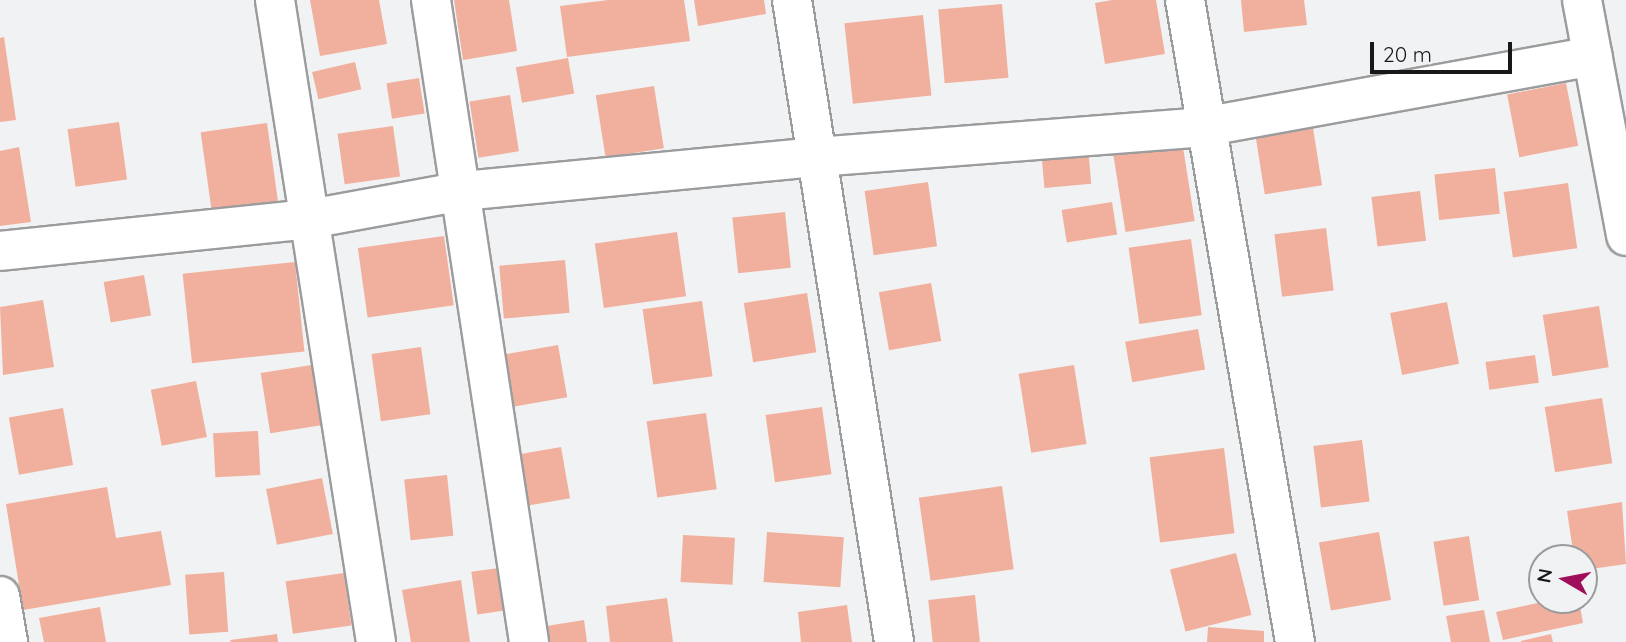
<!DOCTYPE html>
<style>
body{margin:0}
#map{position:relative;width:1626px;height:642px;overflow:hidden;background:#f1f2f3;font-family:Quicksand,sans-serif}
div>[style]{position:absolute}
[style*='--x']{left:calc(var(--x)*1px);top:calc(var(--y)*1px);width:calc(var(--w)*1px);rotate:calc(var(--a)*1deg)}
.building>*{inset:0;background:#f1b09d;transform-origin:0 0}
.roads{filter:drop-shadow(2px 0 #9b9c9d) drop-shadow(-2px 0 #9b9c9d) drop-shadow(0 2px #9b9c9d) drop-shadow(0 -2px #9b9c9d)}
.street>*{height:38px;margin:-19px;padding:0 19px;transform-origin:19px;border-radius:19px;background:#fff}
span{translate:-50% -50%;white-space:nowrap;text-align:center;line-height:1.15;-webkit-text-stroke:7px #f1f2f3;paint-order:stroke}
.north{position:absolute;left:1528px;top:544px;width:70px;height:70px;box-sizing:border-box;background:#f1f2f3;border:2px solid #9a9b9c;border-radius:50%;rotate:280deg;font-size:19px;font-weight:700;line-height:28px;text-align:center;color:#181819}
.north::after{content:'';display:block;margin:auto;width:24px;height:32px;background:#9e0e5a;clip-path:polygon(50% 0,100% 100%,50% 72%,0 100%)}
.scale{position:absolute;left:1370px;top:42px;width:142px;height:32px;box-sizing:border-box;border:4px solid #181819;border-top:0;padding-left:9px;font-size:21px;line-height:24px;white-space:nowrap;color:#181819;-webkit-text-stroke:5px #f1f2f3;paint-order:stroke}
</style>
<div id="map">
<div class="building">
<div style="clip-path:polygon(310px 0,379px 0,387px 44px,320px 56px)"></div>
<div style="clip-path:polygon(454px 0,509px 0,517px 51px,463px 60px)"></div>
<div style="clip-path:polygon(608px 0,684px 0,690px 41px,567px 57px,560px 6px)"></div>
<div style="clip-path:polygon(694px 0,764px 0,766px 14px,698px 26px)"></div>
<div style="clip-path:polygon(1112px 0,1156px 0,1165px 54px,1105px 64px,1095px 3px)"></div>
<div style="clip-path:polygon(1241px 0,1304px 0,1307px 25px,1244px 32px)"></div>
<div style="left:1002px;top:4px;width:74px;height:64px;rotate:85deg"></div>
<div style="left:923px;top:15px;width:81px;height:79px;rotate:84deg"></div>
<div style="clip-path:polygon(4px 37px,16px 120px,0 122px,0 38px)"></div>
<div style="left:568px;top:58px;width:36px;height:53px;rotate:80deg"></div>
<div style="left:355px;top:62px;width:28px;height:44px;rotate:77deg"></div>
<div style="left:419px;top:78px;width:36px;height:33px;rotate:81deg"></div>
<div style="left:1566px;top:83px;width:64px;height:60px;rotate:79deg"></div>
<div style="left:654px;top:86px;width:63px;height:59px;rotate:81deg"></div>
<div style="left:510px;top:95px;width:57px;height:41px;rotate:81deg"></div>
<div style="left:119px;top:122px;width:58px;height:52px;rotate:82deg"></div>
<div style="left:267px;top:123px;width:80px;height:67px;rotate:82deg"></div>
<div style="left:393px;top:126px;width:51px;height:56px;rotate:82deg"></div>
<div style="left:1313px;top:128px;width:58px;height:58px;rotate:81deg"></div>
<div style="left:1182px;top:141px;width:81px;height:70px;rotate:81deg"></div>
<div style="clip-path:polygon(19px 147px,31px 222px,0 226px,0 151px)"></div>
<div style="left:1088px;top:147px;width:37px;height:47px;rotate:85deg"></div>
<div style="left:1495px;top:168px;width:46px;height:61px;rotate:84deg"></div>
<div style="left:928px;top:182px;width:65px;height:64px;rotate:82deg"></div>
<div style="left:1568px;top:183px;width:66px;height:65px;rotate:82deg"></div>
<div style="left:1420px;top:191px;width:50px;height:49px;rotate:83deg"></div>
<div style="left:1112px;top:202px;width:33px;height:51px;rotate:81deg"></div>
<div style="left:785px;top:212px;width:56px;height:53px;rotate:84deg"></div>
<div style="left:1326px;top:228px;width:63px;height:52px;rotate:83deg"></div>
<div style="left:677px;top:232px;width:65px;height:83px;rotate:82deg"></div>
<div style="left:444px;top:236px;width:70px;height:87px;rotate:82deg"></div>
<div style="left:1191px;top:239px;width:77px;height:63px;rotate:82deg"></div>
<div style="left:565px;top:260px;width:53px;height:66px;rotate:85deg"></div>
<div style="left:295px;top:262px;width:90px;height:113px;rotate:84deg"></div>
<div style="left:144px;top:275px;width:41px;height:41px;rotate:80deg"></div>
<div style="left:931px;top:283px;width:59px;height:53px;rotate:80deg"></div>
<div style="left:807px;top:293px;width:60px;height:64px;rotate:81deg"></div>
<div style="clip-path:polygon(43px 300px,54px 367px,3px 375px,0 307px)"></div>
<div style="left:702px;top:301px;width:76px;height:60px;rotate:82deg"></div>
<div style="left:1447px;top:302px;width:63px;height:58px;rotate:79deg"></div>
<div style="left:1599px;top:306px;width:62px;height:57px;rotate:81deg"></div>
<div style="left:1198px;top:329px;width:41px;height:74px;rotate:80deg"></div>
<div style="left:558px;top:345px;width:53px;height:55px;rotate:80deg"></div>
<div style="left:421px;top:347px;width:68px;height:50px;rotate:82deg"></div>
<div style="left:1535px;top:355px;width:28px;height:50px;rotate:82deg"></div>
<div style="left:318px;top:364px;width:61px;height:58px;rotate:81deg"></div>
<div style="left:1074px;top:365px;width:80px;height:56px;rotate:81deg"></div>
<div style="left:196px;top:381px;width:57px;height:46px;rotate:79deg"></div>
<div style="left:1602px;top:398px;width:66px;height:58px;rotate:81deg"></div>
<div style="left:822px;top:407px;width:68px;height:57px;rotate:82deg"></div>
<div style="left:63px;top:408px;width:58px;height:55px;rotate:80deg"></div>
<div style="left:706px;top:413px;width:77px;height:60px;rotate:82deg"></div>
<div style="left:258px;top:431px;width:44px;height:45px;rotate:87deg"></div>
<div style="left:1362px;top:440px;width:62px;height:49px;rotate:83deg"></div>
<div style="left:561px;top:447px;width:52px;height:51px;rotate:80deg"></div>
<div style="left:1224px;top:448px;width:86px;height:75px;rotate:83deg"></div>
<div style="left:447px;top:475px;width:61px;height:43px;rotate:84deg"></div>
<div style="left:322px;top:478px;width:57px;height:57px;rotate:79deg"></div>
<div style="left:1002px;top:486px;width:84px;height:84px;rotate:82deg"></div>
<div style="clip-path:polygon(107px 487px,116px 538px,161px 531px,171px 585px,23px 610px,6px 504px)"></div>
<div style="clip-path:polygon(1622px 502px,1626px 564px,1584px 570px,1584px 558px,1574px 558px,1567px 511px)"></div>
<div style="left:767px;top:532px;width:77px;height:50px;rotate:4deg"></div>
<div style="left:1379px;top:532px;width:69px;height:61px;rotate:80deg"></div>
<div style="left:683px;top:535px;width:52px;height:47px;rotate:3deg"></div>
<div style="left:1469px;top:536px;width:65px;height:36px;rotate:81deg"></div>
<div style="left:1236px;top:553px;width:64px;height:68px;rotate:76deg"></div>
<div style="left:506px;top:567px;width:43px;height:35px;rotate:82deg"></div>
<div style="left:224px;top:572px;width:60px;height:39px;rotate:86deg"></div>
<div style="left:344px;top:573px;width:53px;height:59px;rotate:82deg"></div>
<div style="clip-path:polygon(461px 580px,470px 642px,411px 642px,402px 590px)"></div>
<div style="left:975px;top:595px;width:47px;height:47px;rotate:84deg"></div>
<div style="clip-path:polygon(667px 598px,673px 642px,610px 642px,606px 606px)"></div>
<div style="clip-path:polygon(1551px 600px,1579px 600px,1583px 623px,1503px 640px,1496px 612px)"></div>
<div style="clip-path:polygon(847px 605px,852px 642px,801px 642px,798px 612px)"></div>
<div style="clip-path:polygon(100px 607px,106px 642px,44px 642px,39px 618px)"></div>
<div style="clip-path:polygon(1484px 610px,1490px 642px,1451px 642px,1446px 616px)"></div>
<div style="clip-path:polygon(584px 620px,587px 642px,542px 642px,540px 627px)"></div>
<div style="clip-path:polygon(1208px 627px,1264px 631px,1264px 642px,1207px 642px)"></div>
<div style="clip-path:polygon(277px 634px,278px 642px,231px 642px,230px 640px)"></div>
<div style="clip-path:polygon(1551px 634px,1553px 642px,1521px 642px,1521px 641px)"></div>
</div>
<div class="roads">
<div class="street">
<div style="--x:275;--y:0;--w:650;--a:81.06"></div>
<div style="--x:431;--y:0;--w:649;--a:81.32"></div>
<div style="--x:792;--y:0;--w:650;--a:80.97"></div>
<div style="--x:1185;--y:0;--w:651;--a:80.28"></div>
<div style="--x:1582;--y:0;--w:240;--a:79.4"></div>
<div style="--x:0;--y:251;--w:312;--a:-5.9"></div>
<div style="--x:310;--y:219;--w:155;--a:-10.4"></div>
<div style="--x:462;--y:191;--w:356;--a:-5.5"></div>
<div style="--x:816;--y:157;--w:388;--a:-4.4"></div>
<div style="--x:1203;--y:127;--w:396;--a:-10.3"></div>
<div style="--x:0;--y:596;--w:47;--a:80.1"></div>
</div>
</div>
<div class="north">N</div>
<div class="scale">20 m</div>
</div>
